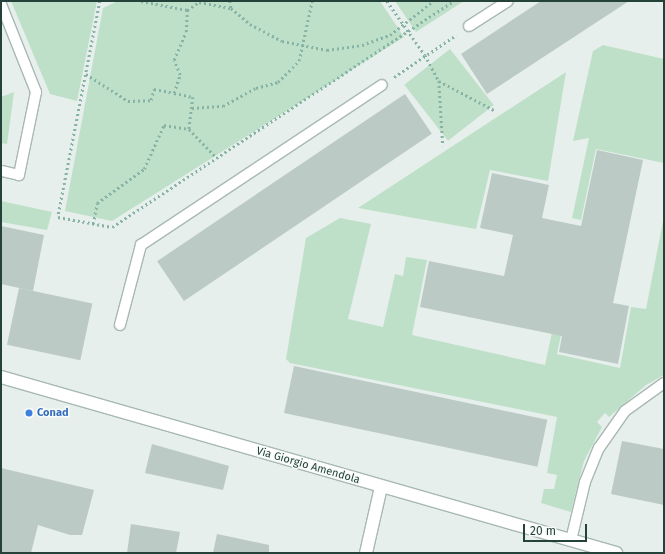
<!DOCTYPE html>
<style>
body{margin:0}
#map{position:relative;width:665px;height:554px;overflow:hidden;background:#e6efeb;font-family:"Fira Sans",sans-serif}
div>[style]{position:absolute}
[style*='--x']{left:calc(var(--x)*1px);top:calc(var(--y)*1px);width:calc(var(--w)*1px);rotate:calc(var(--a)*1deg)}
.green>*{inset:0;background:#bfe0c8;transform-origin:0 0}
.building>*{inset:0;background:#bbcac4;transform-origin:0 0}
.path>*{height:2.5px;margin-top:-1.25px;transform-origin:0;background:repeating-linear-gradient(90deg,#86b3a5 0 2px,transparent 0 5px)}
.roads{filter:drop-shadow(1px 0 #a8b8b2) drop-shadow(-1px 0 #a8b8b2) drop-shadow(0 1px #a8b8b2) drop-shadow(0 -1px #a8b8b2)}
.lane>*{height:10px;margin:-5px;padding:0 5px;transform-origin:5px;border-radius:5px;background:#fff}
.street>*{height:12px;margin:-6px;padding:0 6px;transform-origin:6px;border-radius:6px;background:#fff}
.dots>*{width:11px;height:11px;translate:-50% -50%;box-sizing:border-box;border:2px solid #f7fbf9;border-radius:50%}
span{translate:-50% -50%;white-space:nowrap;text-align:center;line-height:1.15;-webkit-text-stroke:3px #f7fbf9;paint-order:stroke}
.shop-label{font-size:11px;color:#366cbe;font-weight:700}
.left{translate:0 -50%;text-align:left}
.street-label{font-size:11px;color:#24423a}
.frame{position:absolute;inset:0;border:2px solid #24423a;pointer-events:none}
.scale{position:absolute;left:523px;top:524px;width:64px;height:18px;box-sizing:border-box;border:2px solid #24423a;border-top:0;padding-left:5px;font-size:12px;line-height:14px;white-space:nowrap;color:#24423a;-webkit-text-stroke:3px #f7fbf9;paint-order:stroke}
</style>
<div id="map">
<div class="green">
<div style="clip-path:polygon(11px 1px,97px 1px,77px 101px,50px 94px)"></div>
<div style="clip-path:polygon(118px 1px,380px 1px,404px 37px,112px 221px,65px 211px,103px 8px)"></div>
<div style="clip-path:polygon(395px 1px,464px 1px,416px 32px)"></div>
<div style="clip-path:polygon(603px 45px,664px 59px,664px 163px,596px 149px,581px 220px,572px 218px,589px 138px,573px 141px,593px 51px)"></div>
<div style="left:450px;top:49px;width:71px;height:58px;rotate:52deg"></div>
<div style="clip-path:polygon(566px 72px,548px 181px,490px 170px,476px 229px,358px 208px)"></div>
<div style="clip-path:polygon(14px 92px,7px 144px,1px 143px,1px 97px)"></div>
<div style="clip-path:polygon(1px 201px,52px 212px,47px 230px,1px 222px)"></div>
<div style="clip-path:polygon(664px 216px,664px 375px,646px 385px,609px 417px,605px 413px,597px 422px,602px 427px,584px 461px,571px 512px,541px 503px,544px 489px,554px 489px,557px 475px,547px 473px,557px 417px,290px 363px,286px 359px,306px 238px,340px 218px,371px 224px,348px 319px,383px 327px,395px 274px,403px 276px,406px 257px,427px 260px,412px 335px,545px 365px,555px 318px,564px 320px,557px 354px,620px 368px,631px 307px,646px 309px)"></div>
</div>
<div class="building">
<div style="clip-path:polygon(541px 1px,629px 1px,487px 94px,461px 54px)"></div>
<div style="left:405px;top:94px;width:48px;height:299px;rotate:56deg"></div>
<div style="clip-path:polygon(597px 150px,643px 160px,613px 303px,629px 306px,618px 364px,559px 352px,562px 336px,420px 307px,429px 261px,504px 276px,513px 235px,480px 228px,492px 173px,549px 185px,542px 218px,581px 226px)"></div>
<div style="clip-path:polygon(1px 226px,44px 235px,33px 291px,1px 284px)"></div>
<div style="left:19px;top:288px;width:75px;height:58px;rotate:12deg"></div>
<div style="left:294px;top:366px;width:259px;height:48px;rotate:12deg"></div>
<div style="clip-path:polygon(622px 441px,664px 449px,664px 505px,611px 494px)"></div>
<div style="clip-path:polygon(152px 444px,229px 466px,223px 490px,145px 473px)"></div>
<div style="clip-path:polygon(1px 468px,94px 490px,82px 535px,70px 535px,38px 525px,31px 553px,1px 553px)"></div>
<div style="clip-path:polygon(131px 524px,180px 532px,176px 553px,127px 553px)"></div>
<div style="clip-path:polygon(217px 534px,269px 545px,269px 553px,213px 553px)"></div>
</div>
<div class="path">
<div style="--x:100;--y:1;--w:220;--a:101"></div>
<div style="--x:58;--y:217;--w:55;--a:10.5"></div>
<div style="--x:112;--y:227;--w:410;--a:-33.5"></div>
<div style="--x:141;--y:1;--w:47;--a:11.1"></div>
<div style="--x:187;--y:10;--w:14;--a:-34"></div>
<div style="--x:199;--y:2;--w:33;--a:11"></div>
<div style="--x:231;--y:8;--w:25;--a:40"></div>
<div style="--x:250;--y:24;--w:36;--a:28"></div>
<div style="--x:282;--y:41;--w:46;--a:11.3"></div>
<div style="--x:327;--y:50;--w:35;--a:-8"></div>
<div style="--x:362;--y:45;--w:30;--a:-20"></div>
<div style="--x:390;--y:35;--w:55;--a:-38.3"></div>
<div style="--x:230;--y:1;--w:7;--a:82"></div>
<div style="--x:350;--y:1;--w:14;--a:0"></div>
<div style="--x:387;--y:1;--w:66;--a:54.9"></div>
<div style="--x:425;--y:55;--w:30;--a:62"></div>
<div style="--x:439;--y:81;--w:65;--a:86.5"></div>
<div style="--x:86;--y:74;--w:50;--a:32.7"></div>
<div style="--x:128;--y:101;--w:23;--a:-2"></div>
<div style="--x:151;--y:100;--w:11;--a:-75"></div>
<div style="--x:154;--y:89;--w:20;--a:11"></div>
<div style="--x:174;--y:93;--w:19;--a:-72"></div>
<div style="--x:180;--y:75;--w:16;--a:-112"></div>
<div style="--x:174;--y:60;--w:30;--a:-67"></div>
<div style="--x:186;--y:32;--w:22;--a:-87"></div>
<div style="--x:394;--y:77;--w:75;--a:-34.1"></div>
<div style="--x:439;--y:81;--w:64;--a:27.8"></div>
<div style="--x:174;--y:93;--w:19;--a:12"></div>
<div style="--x:193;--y:97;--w:32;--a:97"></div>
<div style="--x:189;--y:129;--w:40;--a:46"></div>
<div style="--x:192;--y:108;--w:31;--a:-4"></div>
<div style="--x:223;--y:106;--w:38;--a:-29"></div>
<div style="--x:256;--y:88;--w:23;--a:-15"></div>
<div style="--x:278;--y:82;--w:30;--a:-45"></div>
<div style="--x:299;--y:61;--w:61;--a:-77.8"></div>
<div style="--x:93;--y:224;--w:21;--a:-79"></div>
<div style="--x:97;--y:203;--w:58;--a:-35.9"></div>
<div style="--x:144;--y:169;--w:48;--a:-65.6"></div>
<div style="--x:164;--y:125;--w:25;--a:9"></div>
</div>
<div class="roads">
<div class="lane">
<div style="--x:1;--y:4;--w:95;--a:68.3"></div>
<div style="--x:36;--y:92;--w:85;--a:101.6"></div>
<div style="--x:19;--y:175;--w:18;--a:-167"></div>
<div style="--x:469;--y:26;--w:46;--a:-32.7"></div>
<div style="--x:120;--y:325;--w:83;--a:-75.3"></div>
<div style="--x:141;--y:245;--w:289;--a:-33.6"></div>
<div style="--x:571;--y:540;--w:60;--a:-76.4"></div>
<div style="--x:585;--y:482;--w:37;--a:-68"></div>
<div style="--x:599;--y:448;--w:45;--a:-54.9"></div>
<div style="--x:625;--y:411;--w:48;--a:-35.7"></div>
</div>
<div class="street">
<div style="--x:1;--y:377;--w:640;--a:15.97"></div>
<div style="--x:366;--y:553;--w:68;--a:-77.2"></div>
</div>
</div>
<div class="dots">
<div style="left:29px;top:413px;background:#3f7fe0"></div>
</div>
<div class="shop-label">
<span class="left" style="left:37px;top:413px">Conad</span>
</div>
<div class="street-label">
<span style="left:308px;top:466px;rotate:16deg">Via Giorgio Amendola</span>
</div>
<div class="frame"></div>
<div class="scale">20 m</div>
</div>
